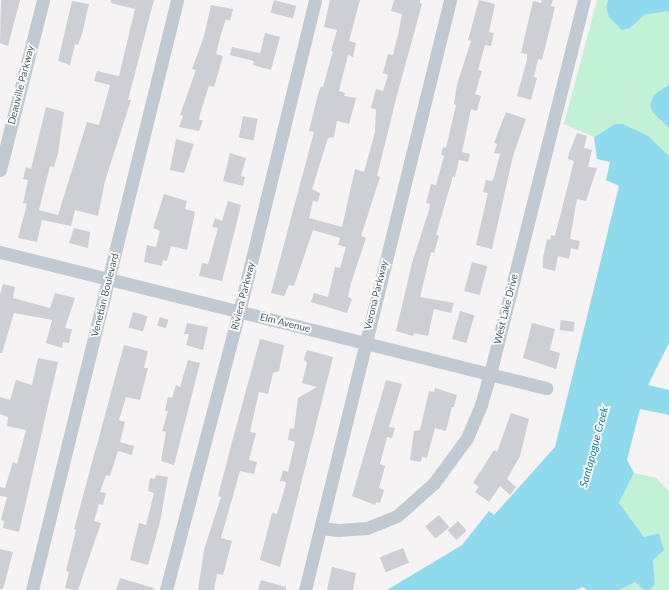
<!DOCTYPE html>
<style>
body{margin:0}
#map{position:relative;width:669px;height:590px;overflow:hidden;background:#f5f3f3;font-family:Lato,sans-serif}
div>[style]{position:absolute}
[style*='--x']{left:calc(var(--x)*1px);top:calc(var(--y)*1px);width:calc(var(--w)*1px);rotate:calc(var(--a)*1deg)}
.green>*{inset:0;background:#c3f1d5}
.water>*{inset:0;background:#90daee}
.building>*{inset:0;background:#cdcfd5;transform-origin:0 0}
.minor>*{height:13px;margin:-6.5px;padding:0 6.5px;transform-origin:6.5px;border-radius:6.5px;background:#c1cad2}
span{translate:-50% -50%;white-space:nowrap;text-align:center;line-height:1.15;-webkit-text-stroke:3.5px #fff;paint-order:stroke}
.street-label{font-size:10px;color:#4a5661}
.water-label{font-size:11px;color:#0c7c9b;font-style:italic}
</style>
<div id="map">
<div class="green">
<div style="clip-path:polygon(597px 0,608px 0,606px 7px,638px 20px,644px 15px,669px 11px,669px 84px,664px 86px,653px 113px,669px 128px,669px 156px,623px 124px,615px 124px,594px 137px,564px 124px)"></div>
<div style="clip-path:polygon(634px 473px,656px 478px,669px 491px,669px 590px,649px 590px,655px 585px,653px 560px,659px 533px,644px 537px,619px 503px)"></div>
<div style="clip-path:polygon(635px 582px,644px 590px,619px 590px)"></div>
</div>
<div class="water">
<div style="clip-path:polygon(608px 0,669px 0,669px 11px,644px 15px,630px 28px,622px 30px,609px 17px,606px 7px)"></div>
<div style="clip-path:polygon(669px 84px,669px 128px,653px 113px,650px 105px,654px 95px)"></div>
<div style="clip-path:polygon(615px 124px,623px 124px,648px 136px,669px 156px,669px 343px,648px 385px,669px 390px,669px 415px,640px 409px,627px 460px,634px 473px,619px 503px,644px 537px,659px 533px,664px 550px,653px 560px,655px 585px,649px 590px,644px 590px,635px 582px,619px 590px,587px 590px,583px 587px,576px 590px,387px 590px,462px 545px,489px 511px,494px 515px,555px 447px,619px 186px,606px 180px,610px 162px,597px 159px,594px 137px)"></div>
</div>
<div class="building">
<div style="clip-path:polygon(1px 0,20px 0,8px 46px,0 43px)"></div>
<div style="clip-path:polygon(111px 0,154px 0,128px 100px,131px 100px,105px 181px,98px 216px,75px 210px,71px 226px,42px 220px,37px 242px,18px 238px,27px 204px,23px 203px,28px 180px,23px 179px,26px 167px,31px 169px,46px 107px,64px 112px,58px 153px,54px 167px,50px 166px,39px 210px,58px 215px,87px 122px,99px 125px,110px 85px,94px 81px,97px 71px,119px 76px,135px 9px,111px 3px)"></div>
<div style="left:274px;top:0;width:23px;height:13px;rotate:15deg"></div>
<div style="clip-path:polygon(330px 0,360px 0,349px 41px,356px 43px,353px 57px,348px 55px,339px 91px,345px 93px,344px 96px,356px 98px,349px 124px,337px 121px,334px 137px,328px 138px,312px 189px,320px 193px,318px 202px,313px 201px,309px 218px,342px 227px,355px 169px,364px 172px,375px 132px,376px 109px,371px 108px,376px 89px,383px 91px,388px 75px,383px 73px,388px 54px,393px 55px,399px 30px,402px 14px,391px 11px,394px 0,420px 0,420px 3px,422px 4px,397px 95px,377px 176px,380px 177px,361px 236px,366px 238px,351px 283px,348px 297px,352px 299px,347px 313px,311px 302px,314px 293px,328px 297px,335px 267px,340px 268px,346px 247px,338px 245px,340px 238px,313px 230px,294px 286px,289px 285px,284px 296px,271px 293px,314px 132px,309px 131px,318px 94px,321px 86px,323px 87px,333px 51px,331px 51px,337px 30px,324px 27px)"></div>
<div style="clip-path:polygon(479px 0,495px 4px,489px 32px,494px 33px,491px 46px,485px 45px,478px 70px,482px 71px,475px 94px,481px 96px,477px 111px,471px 109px,462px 152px,470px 154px,468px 162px,459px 160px,455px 177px,453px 176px,436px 235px,439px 236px,434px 253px,431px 252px,420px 297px,454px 303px,451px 313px,434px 309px,428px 336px,414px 333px,413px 336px,396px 331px,412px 263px,429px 210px,430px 204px,426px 203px,431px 184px,436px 185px,444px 156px,441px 155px,443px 147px,446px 148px,456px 105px,454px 104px,457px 84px,471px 41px,468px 40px)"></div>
<div style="clip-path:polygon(542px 0,553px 0,551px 6px,555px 7px,542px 60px,538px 59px,534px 77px,537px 78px,531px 100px,517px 96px,527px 60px,527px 54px,521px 53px,533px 1px,541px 3px)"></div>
<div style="clip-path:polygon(72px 1px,89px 4px,82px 34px,78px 45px,75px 44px,70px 65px,58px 61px)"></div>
<div style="clip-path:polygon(211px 5px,233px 9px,230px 21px,226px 19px,220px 38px,216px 54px,223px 56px,214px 87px,209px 86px,200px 114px,199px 120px,203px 120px,199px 131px,179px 127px,183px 116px,180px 115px,196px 70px,192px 69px,204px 36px)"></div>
<div style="clip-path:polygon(265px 33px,280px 37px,271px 70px,253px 65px,254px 61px,230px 55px,232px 47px,260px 53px)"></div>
<div style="clip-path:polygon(506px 112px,526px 119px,513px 156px,492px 249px,476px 245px,488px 193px,483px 192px,486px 180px,492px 181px,494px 177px,500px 154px,494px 153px,497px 144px,494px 143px)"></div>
<div style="left:243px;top:116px;width:15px;height:22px;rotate:11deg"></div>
<div style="clip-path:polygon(577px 133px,587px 136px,584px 148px,592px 150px,588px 167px,597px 168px,586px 201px,577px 199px,570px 239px,580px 241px,578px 250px,571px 248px,569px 259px,558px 256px,555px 271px,543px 268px,543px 258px,547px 239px,550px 240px,551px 235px,555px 236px,574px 161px,568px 159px,569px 153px)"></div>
<div style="clip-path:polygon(176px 139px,194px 144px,184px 173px,170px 170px)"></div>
<div style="clip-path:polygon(230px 153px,246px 158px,241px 176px,245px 177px,243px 186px,223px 181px)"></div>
<div style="clip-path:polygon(164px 194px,187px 201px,185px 209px,195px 212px,187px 250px,171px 246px,167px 261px,163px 260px,162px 266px,144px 262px,147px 245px,156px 247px,160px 231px,153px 228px)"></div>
<div style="clip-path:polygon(228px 201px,241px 205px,222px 281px,199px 276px,202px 263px,208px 264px,218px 228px,212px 227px,215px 218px,222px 221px)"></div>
<div style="clip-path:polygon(74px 228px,90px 232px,88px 248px,69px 243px)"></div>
<div style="left:472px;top:262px;width:16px;height:30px;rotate:15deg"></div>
<div style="clip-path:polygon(3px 284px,15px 287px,13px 298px,50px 308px,55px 293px,75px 298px,65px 328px,72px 329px,69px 343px,63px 342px,62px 348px,46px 343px,52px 320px,14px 313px,2px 353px,0 353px,0 294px)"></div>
<div style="left:460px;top:311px;width:15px;height:29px;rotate:16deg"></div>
<div style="left:133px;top:312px;width:15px;height:16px;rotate:16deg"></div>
<div style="left:160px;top:317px;width:9px;height:9px;rotate:18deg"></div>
<div style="left:561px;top:320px;width:14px;height:10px;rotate:8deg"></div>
<div style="clip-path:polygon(187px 323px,208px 327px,203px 350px,186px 345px,189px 334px,184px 334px)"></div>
<div style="clip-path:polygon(532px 323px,555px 329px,550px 350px,560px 353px,556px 369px,523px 358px)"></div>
<div style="clip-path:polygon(260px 339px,284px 345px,279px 371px,273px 373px,268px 394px,259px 392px,250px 432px,256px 433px,249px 460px,257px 462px,254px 474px,240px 471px,221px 538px,232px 541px,223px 575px,217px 574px,214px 590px,198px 590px,204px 550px,221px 497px,218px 496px,232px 442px)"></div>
<div style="clip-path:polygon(124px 345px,148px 351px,144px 368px,148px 368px,140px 400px,126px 397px,119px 420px,125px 422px,120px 442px,134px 446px,132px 455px,118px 451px,110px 476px,106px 475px,100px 492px,106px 493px,103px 505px,99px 504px,94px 521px,101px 523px,78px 590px,73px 590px,65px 588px,69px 572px,66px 571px,76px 530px,74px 529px)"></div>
<div style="clip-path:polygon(307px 350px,333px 357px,280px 567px,260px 560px,272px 513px,277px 514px,285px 487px,286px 482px,280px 481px,283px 470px,288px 472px,295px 442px,288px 440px,290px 428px,294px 429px,298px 398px,317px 387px,302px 383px,307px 363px,304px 359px)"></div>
<div style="clip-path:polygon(38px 358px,58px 362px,19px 532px,3px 528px,4px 521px,1px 520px,7px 497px,0 496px,0 487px,5px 488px,13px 462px,17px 464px,26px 430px,7px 426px,8px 417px,0 414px,0 397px,10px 400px,16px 380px,32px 385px)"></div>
<div style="clip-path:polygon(188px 360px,200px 363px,174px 465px,161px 461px,166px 432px,162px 431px,168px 411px,165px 411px,168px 397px,172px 398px,176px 385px,180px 387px)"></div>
<div style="clip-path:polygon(386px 380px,402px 384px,389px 427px,395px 428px,392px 438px,387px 437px,380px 464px,385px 466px,379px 488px,384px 490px,380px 503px,376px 502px,375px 505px,352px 496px)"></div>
<div style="clip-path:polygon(435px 388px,457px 395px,454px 407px,452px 407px,446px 431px,435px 428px,427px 458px,422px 457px,421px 462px,410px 460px,414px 431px,420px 430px,429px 391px,434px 392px)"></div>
<div style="clip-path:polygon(511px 413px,529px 419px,520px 456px,507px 479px,516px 487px,510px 495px,500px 486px,489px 502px,475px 492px,479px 487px,473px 483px,494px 450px,497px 452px)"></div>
<div style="clip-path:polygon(156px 475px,168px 477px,160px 522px,148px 565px,130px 560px,139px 523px,146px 525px,154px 493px,148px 491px,150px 478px,155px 479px)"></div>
<div style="left:439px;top:515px;width:16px;height:18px;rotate:50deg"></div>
<div style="left:458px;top:521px;width:13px;height:14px;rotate:48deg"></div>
<div style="left:403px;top:548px;width:16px;height:25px;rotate:68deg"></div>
<div style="clip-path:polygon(0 549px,13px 552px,3px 589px,0 589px)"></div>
<div style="clip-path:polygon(332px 567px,356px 573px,353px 590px,327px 590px)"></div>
<div style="clip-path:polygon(120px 578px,154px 588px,153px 590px,116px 590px)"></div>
<div style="clip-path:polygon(261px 580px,286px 587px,286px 590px,258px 590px)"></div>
</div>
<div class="minor">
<div style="--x:0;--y:170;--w:175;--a:-75.8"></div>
<div style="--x:0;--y:252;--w:563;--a:13.99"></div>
<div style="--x:321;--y:528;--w:17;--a:7"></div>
<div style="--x:338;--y:530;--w:29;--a:-4"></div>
<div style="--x:367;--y:528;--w:32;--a:-22"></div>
<div style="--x:397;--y:516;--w:50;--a:-41.7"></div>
<div style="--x:434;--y:483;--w:56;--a:-53.7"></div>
<div style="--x:467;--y:438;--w:36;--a:-67"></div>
<div style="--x:481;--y:405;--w:32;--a:-74"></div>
<div style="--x:490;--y:374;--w:386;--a:-75.9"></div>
<div style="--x:32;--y:590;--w:608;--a:-76.19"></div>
<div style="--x:166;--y:590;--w:287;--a:-75.3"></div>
<div style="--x:239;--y:312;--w:321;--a:-76.3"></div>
<div style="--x:305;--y:590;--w:608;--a:-76.19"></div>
</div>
<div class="street-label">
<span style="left:21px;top:85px;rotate:-76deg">Deauville Parkway</span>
<span style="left:105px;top:295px;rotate:-76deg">Venetian Boulevard</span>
<span style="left:376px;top:295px;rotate:-76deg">Verona Parkway</span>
<span style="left:243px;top:296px;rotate:-76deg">Riviera Parkway</span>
<span style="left:506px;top:309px;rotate:-76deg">West Lake Drive</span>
<span style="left:285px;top:323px;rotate:14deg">Elm Avenue</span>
</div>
<div class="water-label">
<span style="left:594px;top:447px;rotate:-75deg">Santapogue Creek</span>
</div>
</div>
